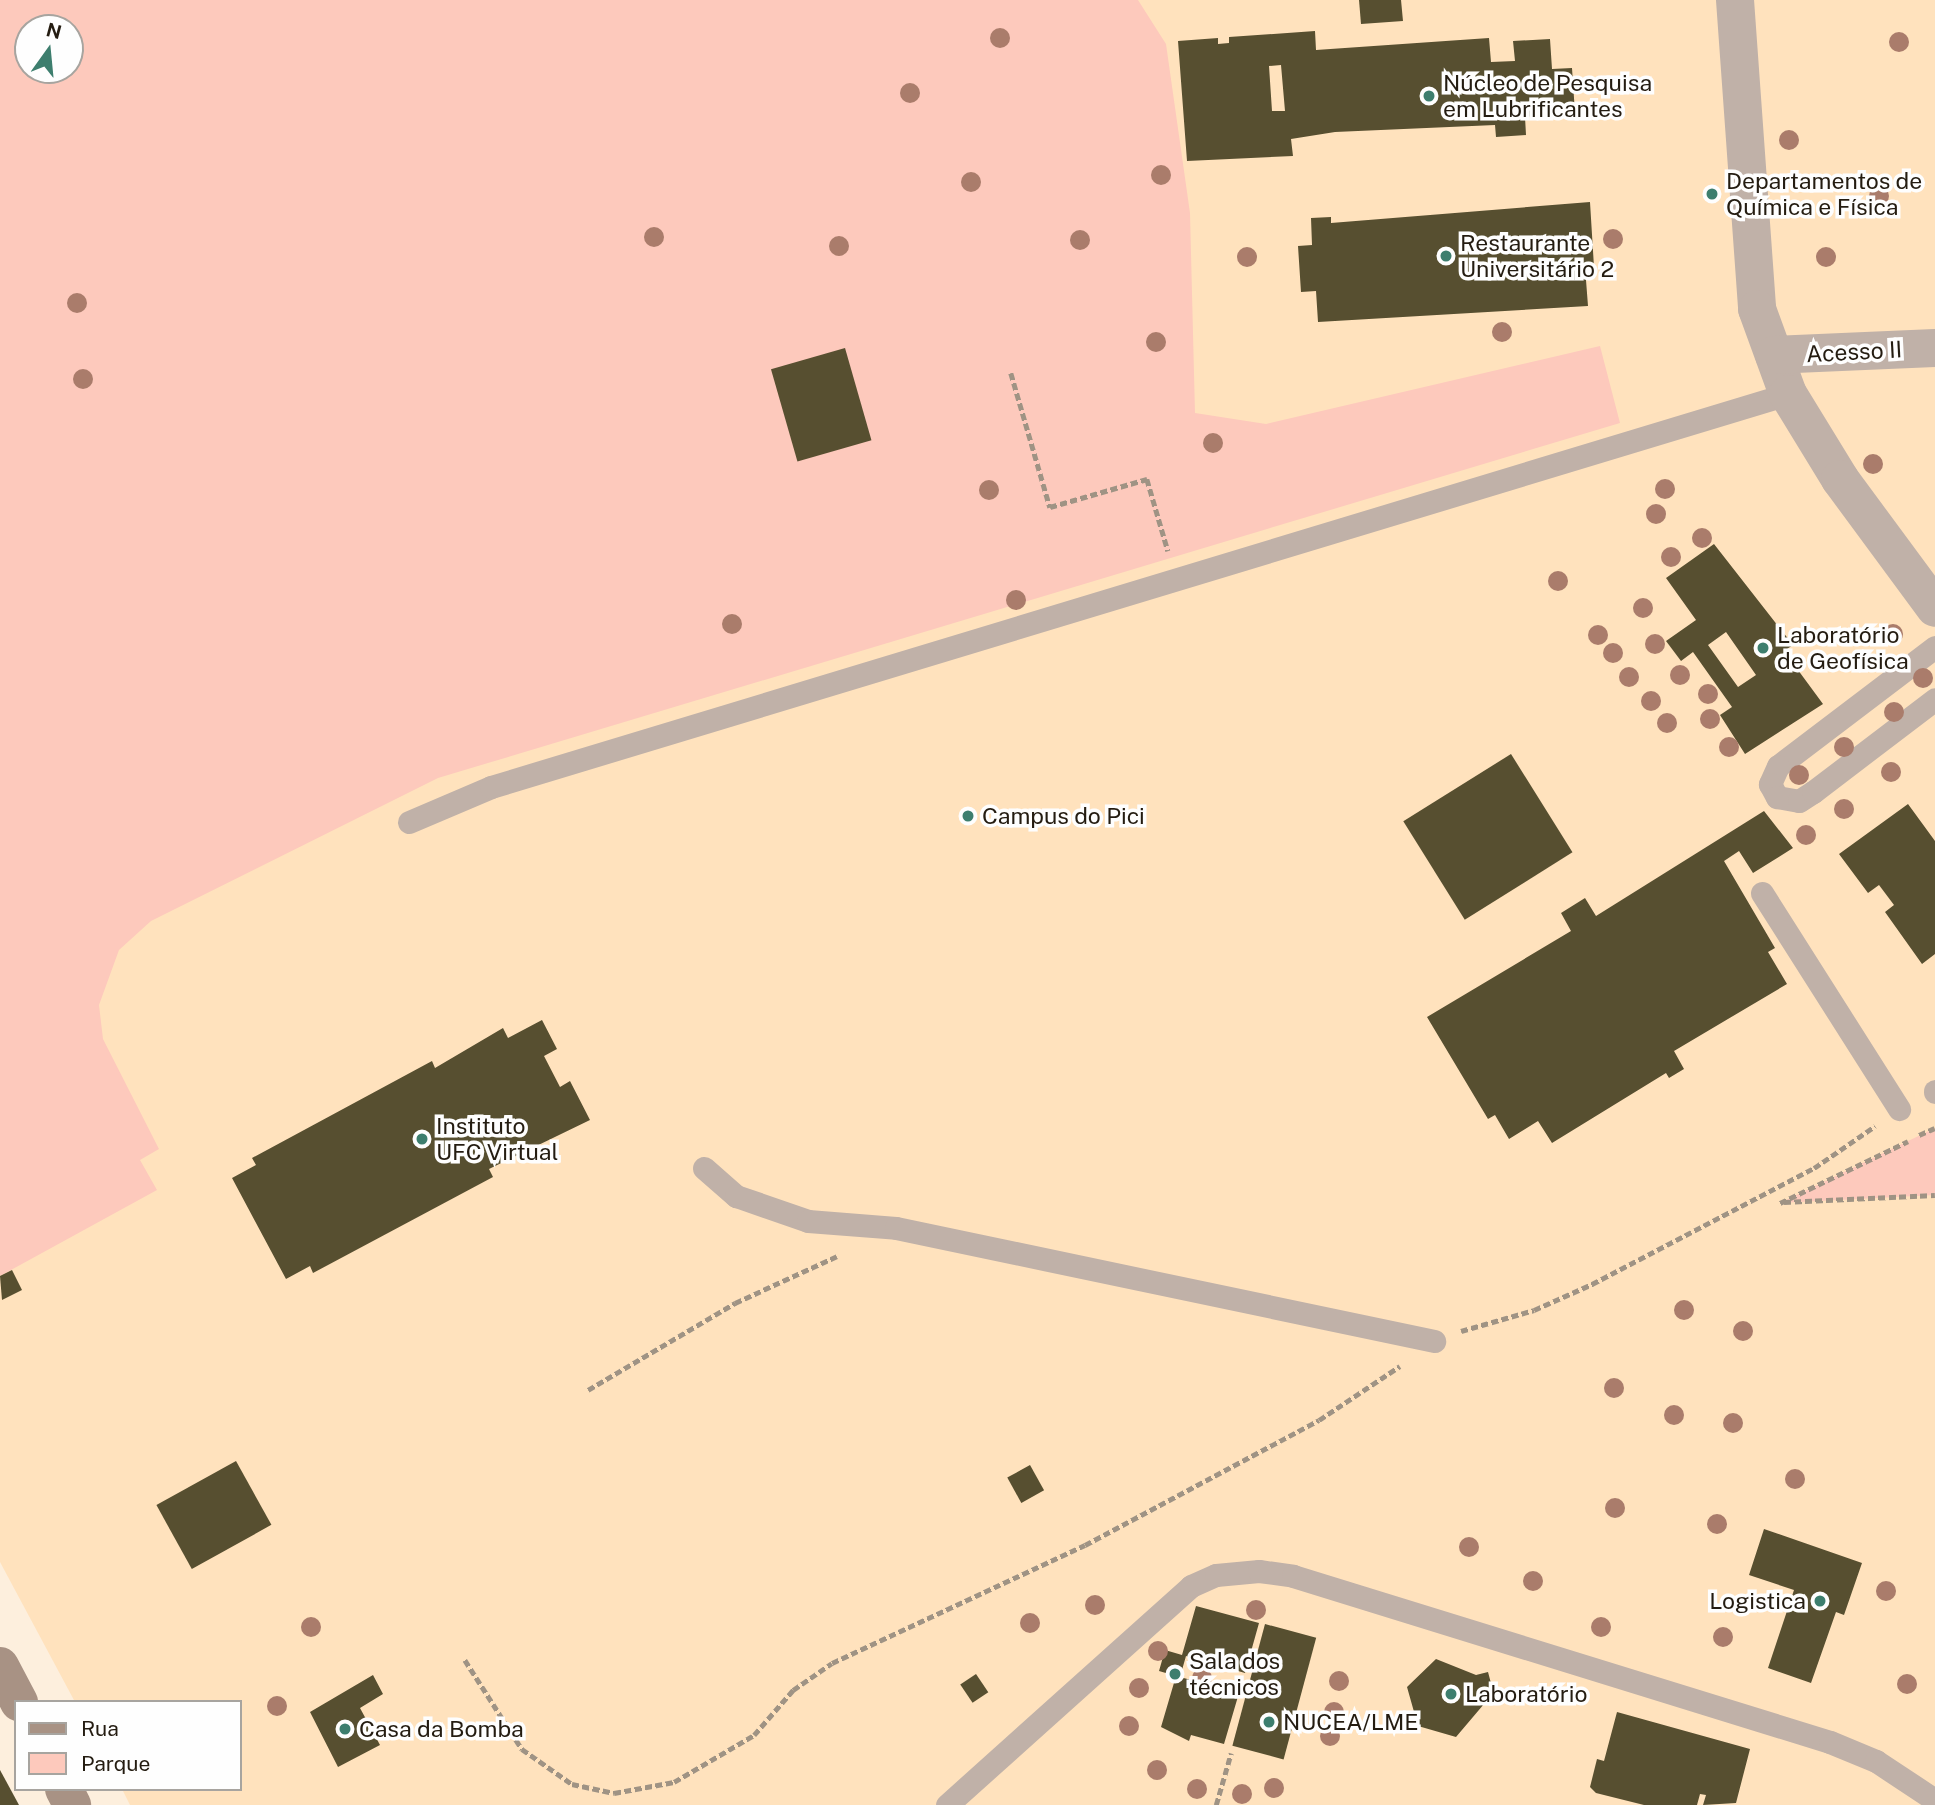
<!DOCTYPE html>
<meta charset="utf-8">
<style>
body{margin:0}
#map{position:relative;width:1935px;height:1805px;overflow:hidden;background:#fdefdd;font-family:"Public Sans",sans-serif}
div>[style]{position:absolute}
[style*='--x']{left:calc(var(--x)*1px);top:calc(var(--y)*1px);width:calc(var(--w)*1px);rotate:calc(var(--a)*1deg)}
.built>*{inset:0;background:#ffe2bd}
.green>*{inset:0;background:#fdc9bc}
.building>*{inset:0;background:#574f30;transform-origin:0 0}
.path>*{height:4.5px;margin-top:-2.25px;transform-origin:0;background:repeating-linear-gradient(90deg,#9f9384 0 7px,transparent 0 10.5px)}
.lane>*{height:23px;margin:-11.5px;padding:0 11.5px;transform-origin:11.5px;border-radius:11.5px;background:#c0b1a8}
.street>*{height:38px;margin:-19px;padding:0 19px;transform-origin:19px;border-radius:19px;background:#c0b1a8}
.secondary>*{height:38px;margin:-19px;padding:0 19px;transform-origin:19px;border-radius:19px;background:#a89284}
.trees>*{width:20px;height:20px;margin:-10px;border-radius:50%;background:#aa7c6b}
.dots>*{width:19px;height:19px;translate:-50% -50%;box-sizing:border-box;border:4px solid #fefefe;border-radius:50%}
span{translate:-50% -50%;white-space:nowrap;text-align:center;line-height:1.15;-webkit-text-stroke:7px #fefefe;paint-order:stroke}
.poi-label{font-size:23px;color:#241c11}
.left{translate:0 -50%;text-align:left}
.right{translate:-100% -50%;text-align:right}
.street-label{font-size:23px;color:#241c11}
.legend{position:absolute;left:14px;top:1700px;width:228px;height:91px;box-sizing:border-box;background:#fefefe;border:2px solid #a7a49f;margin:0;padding:9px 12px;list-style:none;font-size:21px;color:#241c11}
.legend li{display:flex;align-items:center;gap:14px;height:35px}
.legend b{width:35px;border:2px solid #a7a49f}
.north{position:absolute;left:14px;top:14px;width:70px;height:70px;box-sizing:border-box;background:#fefefe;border:2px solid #a7a49f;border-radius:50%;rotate:15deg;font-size:19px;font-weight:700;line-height:28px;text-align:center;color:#241c11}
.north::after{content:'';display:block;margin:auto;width:24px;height:32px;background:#3d7e6e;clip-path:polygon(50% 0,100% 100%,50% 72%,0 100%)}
</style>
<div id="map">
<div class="built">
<div style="clip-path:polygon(evenodd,0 0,1935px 0,1935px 1805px,130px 1805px,122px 1789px,240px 1789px,240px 1702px,75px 1702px,0 1562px,0 0,28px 28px,70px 28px,70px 70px,28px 70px,28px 28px)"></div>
</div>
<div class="green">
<div style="clip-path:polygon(evenodd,0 0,1138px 0,1166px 44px,1190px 213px,1195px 413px,1266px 424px,1600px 346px,1620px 423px,438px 778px,151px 921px,119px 950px,99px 1005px,103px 1039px,159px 1149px,140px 1160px,157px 1190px,0 1276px,0 0,28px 28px,70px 28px,70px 70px,28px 70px,28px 28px)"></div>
<div style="clip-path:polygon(1935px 1128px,1935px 1195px,1780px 1203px)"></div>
</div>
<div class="building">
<div style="clip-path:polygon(1359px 0,1401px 0,1403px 21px,1361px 24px)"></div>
<div style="clip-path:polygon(evenodd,1315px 31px,1316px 50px,1489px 38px,1491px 62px,1515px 61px,1513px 41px,1550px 39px,1552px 69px,1572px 68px,1575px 113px,1525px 117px,1526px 135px,1496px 137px,1495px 125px,1335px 132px,1291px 139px,1293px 156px,1187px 161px,1178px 41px,1218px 38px,1218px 44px,1229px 43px,1229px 37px,1315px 31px,1281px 65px,1285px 111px,1272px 111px,1269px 66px,1281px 65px)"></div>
<div style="clip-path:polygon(1590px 202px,1594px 267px,1585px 267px,1588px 306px,1318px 322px,1316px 291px,1301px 292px,1298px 246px,1312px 245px,1311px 218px,1331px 217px,1331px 223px)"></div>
<div style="left:845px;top:348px;width:96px;height:77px;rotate:74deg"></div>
<div style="clip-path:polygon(evenodd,1714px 544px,1793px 645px,1784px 651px,1823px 704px,1745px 754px,1720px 715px,1732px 707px,1693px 652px,1681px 661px,1666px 641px,1696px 620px,1666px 578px,1714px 544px,1726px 632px,1756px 675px,1738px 687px,1708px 645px,1726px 632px)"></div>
<div style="left:1511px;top:754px;width:116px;height:127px;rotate:58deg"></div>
<div style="clip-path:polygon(1908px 804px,1935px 841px,1935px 954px,1922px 964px,1885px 912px,1894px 905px,1879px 885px,1868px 893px,1839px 854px)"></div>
<div style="clip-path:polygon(1764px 811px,1793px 848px,1753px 873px,1739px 851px,1724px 861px,1775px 948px,1768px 952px,1787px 984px,1674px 1051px,1684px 1069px,1669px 1078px,1666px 1073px,1552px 1143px,1538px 1121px,1509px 1139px,1495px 1115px,1488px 1119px,1427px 1017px,1571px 931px,1561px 913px,1585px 898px,1596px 916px)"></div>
<div style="clip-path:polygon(542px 1020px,557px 1049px,544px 1056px,560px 1087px,570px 1081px,590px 1120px,489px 1169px,493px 1177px,313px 1273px,310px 1266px,286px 1279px,232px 1178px,256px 1165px,252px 1158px,432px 1061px,435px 1068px,503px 1028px,508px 1038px)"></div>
<div style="clip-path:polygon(12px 1270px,22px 1290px,2px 1300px,0 1276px)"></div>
<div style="left:236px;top:1461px;width:73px;height:91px;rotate:61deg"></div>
<div style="left:1030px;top:1465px;width:29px;height:26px;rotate:61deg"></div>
<div style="clip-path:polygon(1764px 1529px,1862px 1563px,1844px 1615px,1836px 1612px,1811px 1683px,1768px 1668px,1794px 1590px,1749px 1575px)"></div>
<div style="clip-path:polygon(1196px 1606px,1259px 1623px,1245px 1673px,1186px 1656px,1180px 1677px,1239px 1693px,1224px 1744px,1191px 1735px,1189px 1741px,1161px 1727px,1176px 1676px,1159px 1671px,1165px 1650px,1182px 1655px)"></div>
<div style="left:1265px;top:1624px;width:53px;height:126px;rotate:15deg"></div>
<div style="clip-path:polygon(1436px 1659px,1476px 1675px,1488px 1672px,1496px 1702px,1484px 1704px,1456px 1737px,1418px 1726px,1407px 1687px)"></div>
<div style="left:976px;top:1674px;width:22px;height:19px;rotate:56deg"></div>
<div style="clip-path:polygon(373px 1675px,383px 1694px,360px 1708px,380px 1745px,338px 1767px,310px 1712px)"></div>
<div style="clip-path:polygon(1617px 1712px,1750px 1749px,1736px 1803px,1703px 1805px,1706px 1795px,1700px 1794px,1697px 1805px,1644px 1805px,1596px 1793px,1590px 1787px,1597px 1759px,1604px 1761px)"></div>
<div style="clip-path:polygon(0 1770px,6px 1781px,19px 1805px,0 1805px)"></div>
</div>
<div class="path">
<div style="--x:1011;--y:373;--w:140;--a:73.8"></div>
<div style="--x:1050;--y:507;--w:101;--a:-16.1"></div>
<div style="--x:1147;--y:479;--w:75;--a:73.7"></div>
<div style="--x:1919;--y:1135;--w:17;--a:-24"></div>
<div style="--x:1784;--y:1202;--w:151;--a:-2.7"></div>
<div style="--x:1780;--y:1203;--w:142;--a:-25.8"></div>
<div style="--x:1461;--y:1331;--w:76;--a:-16"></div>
<div style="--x:1534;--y:1310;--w:64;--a:-24.1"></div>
<div style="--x:1592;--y:1284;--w:250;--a:-27.6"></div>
<div style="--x:1814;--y:1168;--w:74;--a:-34.5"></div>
<div style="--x:588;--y:1390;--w:171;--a:-30.6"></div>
<div style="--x:735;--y:1303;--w:112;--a:-24.7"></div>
<div style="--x:465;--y:1660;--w:106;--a:57.4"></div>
<div style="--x:522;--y:1749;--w:61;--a:35"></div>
<div style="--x:572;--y:1784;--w:43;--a:12.1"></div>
<div style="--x:614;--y:1793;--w:61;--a:-10.4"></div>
<div style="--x:674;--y:1782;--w:93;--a:-30.4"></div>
<div style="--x:754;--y:1735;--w:60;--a:-49.1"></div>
<div style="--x:793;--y:1690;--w:47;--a:-34.7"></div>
<div style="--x:832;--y:1663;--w:279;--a:-25"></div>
<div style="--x:1085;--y:1545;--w:265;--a:-28.1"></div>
<div style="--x:1319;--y:1420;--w:97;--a:-33.7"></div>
<div style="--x:1216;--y:1805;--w:54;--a:-73.9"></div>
</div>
<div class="lane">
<div style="--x:1935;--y:647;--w:197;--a:142.8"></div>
<div style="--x:1778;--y:766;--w:20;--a:114"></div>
<div style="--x:1770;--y:784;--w:15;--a:62"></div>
<div style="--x:1777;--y:797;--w:22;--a:10"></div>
<div style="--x:1799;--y:801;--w:17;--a:-33"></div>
<div style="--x:1813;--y:792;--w:153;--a:-37.3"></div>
<div style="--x:409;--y:822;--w:89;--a:-23.1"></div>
<div style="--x:491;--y:787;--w:1355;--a:-16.86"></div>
<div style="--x:1762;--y:893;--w:256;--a:57.6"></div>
<div style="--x:1935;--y:1092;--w:1;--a:-90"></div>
<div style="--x:704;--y:1168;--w:43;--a:41.2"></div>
<div style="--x:736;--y:1196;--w:76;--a:19.1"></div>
<div style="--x:808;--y:1221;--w:88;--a:4.5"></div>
<div style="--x:896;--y:1228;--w:550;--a:11.86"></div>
<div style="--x:947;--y:1805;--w:328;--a:-41.9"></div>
<div style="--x:1191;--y:1586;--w:27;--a:-24"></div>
<div style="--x:1216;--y:1575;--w:43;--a:-5.3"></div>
<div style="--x:1259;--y:1571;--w:34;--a:8"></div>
<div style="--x:1293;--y:1576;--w:562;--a:17.18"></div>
<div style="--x:1830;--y:1742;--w:50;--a:22.4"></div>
<div style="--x:1876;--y:1761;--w:71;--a:33.5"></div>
</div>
<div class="street">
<div style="--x:1735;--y:0;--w:310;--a:85.9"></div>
<div style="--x:1757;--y:309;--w:90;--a:70"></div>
<div style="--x:1788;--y:394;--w:100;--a:58.5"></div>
<div style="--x:1840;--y:479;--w:160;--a:53.6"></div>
<div style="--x:1774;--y:355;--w:161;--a:-2.5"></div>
</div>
<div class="secondary">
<div style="--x:0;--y:1666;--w:41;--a:62.2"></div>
<div style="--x:64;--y:1789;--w:18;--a:63"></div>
</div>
<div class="trees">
<div style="left:1000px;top:38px"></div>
<div style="left:1899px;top:42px"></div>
<div style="left:910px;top:93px"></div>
<div style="left:1789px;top:140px"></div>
<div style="left:1161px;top:175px"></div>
<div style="left:971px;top:182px"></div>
<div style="left:1879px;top:196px"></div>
<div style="left:654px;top:237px"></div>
<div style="left:1613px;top:239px"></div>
<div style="left:1080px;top:240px"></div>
<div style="left:839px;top:246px"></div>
<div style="left:1247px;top:257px"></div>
<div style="left:1826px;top:257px"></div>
<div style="left:77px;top:303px"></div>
<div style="left:1502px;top:332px"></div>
<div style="left:1156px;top:342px"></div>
<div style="left:83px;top:379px"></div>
<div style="left:1213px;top:443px"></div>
<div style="left:1873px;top:464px"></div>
<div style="left:1665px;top:489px"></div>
<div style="left:989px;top:490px"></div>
<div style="left:1656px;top:514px"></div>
<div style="left:1702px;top:538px"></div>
<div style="left:1671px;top:557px"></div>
<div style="left:1558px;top:581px"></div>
<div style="left:1016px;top:600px"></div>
<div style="left:1643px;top:608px"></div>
<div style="left:732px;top:624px"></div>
<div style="left:1893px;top:634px"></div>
<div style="left:1598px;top:635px"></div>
<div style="left:1655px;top:644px"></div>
<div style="left:1613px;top:653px"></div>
<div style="left:1680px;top:675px"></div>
<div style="left:1629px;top:677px"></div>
<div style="left:1923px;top:678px"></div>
<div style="left:1708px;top:694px"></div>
<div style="left:1651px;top:701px"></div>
<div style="left:1894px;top:712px"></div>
<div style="left:1710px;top:719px"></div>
<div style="left:1667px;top:723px"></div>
<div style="left:1729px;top:747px"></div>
<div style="left:1844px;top:747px"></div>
<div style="left:1891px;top:772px"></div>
<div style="left:1799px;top:775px"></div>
<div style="left:1844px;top:809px"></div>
<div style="left:1806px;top:835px"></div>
<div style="left:1684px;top:1310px"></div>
<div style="left:1743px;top:1331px"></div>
<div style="left:1614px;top:1388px"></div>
<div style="left:1674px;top:1415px"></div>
<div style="left:1733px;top:1423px"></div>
<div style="left:1795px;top:1479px"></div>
<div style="left:1615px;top:1508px"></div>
<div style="left:1717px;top:1524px"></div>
<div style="left:1469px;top:1547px"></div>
<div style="left:1533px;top:1581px"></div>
<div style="left:1886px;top:1591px"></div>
<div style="left:1095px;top:1605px"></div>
<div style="left:1256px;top:1610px"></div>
<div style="left:1030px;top:1623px"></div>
<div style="left:311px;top:1627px"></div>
<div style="left:1601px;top:1627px"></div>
<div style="left:1723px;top:1637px"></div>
<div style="left:1158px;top:1651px"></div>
<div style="left:1202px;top:1678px"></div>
<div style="left:1339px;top:1681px"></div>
<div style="left:1907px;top:1684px"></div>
<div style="left:1139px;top:1688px"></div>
<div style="left:277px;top:1706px"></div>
<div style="left:1334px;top:1712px"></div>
<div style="left:1129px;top:1726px"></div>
<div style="left:1330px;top:1736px"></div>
<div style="left:1157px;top:1770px"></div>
<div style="left:1274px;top:1788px"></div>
<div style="left:1197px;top:1789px"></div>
<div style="left:1242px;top:1794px"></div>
</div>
<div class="dots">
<div style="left:1429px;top:96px;background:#3d7e6e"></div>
<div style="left:1712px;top:194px;background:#3d7e6e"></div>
<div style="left:1446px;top:256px;background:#3d7e6e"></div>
<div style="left:1763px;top:648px;background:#3d7e6e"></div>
<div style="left:968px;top:816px;background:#3d7e6e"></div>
<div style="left:422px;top:1139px;background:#3d7e6e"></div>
<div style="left:1820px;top:1601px;background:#3d7e6e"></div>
<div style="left:1175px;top:1674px;background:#3d7e6e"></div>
<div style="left:1451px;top:1694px;background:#3d7e6e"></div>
<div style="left:1269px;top:1722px;background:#3d7e6e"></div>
<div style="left:345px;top:1729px;background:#3d7e6e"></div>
</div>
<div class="poi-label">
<span class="left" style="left:1443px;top:96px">Núcleo de Pesquisa<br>em Lubrificantes</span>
<span class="left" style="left:1726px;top:194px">Departamentos de<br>Química e Física</span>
<span class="left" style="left:1460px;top:256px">Restaurante<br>Universitário 2</span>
<span class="left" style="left:1777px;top:648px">Laboratório<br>de Geofísica</span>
<span class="left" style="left:982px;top:816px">Campus do Pici</span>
<span class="left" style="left:436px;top:1139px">Instituto<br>UFC Virtual</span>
<span class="right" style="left:1806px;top:1601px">Logistica</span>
<span class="left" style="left:1189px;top:1674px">Sala dos<br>técnicos</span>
<span class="left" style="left:1465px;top:1694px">Laboratório</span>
<span class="left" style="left:1283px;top:1722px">NUCEA/LME</span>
<span class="left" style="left:359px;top:1729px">Casa da Bomba</span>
</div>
<div class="street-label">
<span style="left:1854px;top:352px;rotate:-3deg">Acesso II</span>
</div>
<ul class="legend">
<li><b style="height:9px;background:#a89284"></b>Rua</li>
<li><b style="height:19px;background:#fdc9bc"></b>Parque</li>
</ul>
<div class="north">N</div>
</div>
